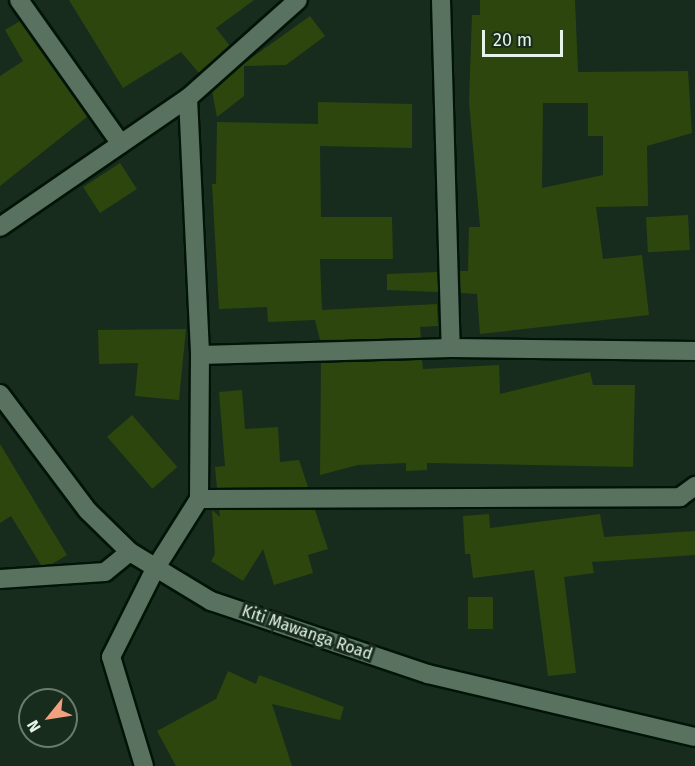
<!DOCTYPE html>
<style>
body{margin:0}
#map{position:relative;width:695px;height:766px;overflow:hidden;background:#172c1d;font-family:"Fira Sans",sans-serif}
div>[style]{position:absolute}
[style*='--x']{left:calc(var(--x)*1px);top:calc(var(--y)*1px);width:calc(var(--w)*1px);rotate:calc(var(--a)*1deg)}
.building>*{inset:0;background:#2d460e;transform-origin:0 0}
.roads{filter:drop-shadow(2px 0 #021407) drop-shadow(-2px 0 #021407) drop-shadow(0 2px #021407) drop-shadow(0 -2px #021407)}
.street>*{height:18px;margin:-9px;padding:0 9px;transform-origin:9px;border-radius:9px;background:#59715f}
span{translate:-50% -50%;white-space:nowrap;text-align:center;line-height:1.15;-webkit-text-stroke:6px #172c1d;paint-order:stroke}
.street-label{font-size:16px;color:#e5f3e8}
.north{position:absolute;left:18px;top:688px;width:60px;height:60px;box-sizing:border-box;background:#172c1d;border:2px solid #697c6e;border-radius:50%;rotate:240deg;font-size:16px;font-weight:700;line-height:24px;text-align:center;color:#e5f3e8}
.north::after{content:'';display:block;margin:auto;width:21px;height:27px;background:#f2a07e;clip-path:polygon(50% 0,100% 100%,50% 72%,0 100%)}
.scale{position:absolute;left:482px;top:30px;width:81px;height:27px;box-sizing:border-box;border:3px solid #e5f3e8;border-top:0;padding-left:8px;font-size:18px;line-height:21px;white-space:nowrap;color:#e5f3e8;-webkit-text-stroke:4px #172c1d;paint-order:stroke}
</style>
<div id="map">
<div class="building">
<div style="clip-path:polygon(69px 0,254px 0,216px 28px,230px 46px,199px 73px,181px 52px,123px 88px)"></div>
<div style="clip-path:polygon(evenodd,480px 0,575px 0,578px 72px,688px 71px,692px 133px,647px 146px,648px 206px,596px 207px,603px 259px,642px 255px,649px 315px,480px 334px,477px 294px,461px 293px,460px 271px,468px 271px,469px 227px,480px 227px,469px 102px,472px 15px,480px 15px,480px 0,543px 103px,588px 103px,588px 136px,603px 136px,603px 175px,542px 188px,543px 103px)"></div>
<div style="clip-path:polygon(310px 16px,325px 36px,286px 65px,244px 66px,244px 96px,217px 117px,212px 91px,243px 64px)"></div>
<div style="clip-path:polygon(20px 21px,88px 116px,0 186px,0 76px,23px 61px,5px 30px)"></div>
<div style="clip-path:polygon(318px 102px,412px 104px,412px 148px,320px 146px,321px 217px,392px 217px,393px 259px,320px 259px,322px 310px,437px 304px,438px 326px,420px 327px,421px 338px,320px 340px,315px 320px,268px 322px,267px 307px,219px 309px,212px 184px,216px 184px,217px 122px,318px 124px)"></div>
<div style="left:120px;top:163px;width:31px;height:44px;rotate:57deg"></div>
<div style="left:688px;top:215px;width:35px;height:42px;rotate:87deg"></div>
<div style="clip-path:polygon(438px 272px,438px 292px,387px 290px,387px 274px)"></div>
<div style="clip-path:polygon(186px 329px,179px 400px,135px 396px,138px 363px,99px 364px,98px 330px)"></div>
<div style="clip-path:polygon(422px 360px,423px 369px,499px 365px,500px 394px,590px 372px,593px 385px,635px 385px,633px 467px,427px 463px,427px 470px,406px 471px,406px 463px,358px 465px,320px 475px,321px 363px)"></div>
<div style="clip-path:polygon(242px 390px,245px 429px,278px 427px,280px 462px,299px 460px,308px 487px,217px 488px,215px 467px,225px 466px,219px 392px)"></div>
<div style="left:132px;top:415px;width:69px;height:33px;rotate:49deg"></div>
<div style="clip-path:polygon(0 444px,67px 555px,52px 564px,41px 565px,11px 516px,0 523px)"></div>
<div style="clip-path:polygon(212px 510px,220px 517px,219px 510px,315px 510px,328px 549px,308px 555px,313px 573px,274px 585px,263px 549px,243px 581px,211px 561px,215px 554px)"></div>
<div style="clip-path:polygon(489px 514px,490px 528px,600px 514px,604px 537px,695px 531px,695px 555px,592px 562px,594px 573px,564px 577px,576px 673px,548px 676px,534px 570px,473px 578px,470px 554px,465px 554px,463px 516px)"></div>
<div style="left:468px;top:597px;width:25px;height:32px"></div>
<div style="clip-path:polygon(228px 671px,256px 684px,259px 675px,344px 707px,340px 720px,272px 704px,292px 766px,176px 766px,157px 731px,216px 699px)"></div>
</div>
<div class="roads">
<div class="street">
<div style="--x:19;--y:0;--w:176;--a:54.7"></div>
<div style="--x:441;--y:0;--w:348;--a:88.4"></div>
<div style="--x:188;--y:98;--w:257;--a:87.3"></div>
<div style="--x:200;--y:355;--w:144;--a:90.4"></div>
<div style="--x:199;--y:499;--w:481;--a:-0.2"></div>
<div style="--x:680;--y:497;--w:19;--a:-36"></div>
<div style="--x:0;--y:227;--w:228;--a:-34.5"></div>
<div style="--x:188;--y:98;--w:147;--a:-41.7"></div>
<div style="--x:200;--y:355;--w:251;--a:-1.6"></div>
<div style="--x:451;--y:348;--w:244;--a:0.7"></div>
<div style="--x:0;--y:394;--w:146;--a:53.1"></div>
<div style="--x:88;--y:511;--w:59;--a:44.3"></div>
<div style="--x:130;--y:552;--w:95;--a:31.2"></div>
<div style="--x:211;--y:601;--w:229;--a:18.6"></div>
<div style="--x:428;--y:674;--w:274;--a:13.3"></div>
<div style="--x:0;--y:579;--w:105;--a:-3.8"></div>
<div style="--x:105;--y:572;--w:32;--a:-39"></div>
<div style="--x:144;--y:766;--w:114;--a:-106.8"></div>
<div style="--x:111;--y:657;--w:98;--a:-63.4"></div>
<div style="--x:155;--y:569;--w:83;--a:-57.8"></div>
</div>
</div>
<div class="street-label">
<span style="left:307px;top:633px;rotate:19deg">Kiti Mawanga Road</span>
</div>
<div class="north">N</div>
<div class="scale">20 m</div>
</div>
